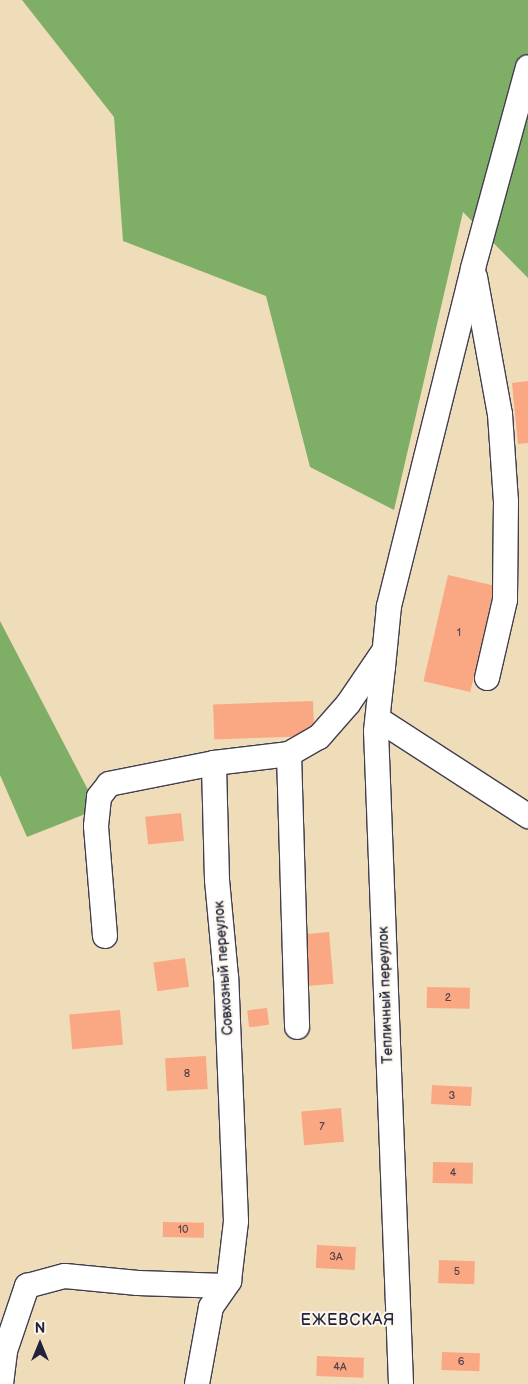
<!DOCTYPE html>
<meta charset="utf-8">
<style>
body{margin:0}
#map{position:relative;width:528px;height:1384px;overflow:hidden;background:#efddba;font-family:"Balsamiq Sans",sans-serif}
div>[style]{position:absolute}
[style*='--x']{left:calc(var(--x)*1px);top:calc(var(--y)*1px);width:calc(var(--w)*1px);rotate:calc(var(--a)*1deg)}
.forest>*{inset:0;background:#7fae67}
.building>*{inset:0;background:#faa883;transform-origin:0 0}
.roads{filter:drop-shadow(1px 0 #413e4e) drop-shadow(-1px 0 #413e4e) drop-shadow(0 1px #413e4e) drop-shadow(0 -1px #413e4e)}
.minor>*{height:24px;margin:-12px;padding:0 12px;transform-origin:12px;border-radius:12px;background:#fff}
span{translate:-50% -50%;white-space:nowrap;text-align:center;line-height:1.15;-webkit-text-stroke:4px #fbf7ec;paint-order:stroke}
.number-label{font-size:11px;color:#58444d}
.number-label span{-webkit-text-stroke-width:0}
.street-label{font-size:14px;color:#22223b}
.quarter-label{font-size:16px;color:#22223b;letter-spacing:1px}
.north{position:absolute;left:15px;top:1319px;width:50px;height:50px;-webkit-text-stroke:4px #fbf7ec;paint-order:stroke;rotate:0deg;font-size:14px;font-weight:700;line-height:20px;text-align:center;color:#22223b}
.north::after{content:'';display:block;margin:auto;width:18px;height:22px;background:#22223b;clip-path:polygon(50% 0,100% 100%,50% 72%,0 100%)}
</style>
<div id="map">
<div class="forest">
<div style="clip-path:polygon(22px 0,528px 0,528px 278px,463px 212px,394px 510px,310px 467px,266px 296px,123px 241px,114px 117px)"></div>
<div style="clip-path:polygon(0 621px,98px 809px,27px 837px,0 775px)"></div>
</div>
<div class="building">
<div style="clip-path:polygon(528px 381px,528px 443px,518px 444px,512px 383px)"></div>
<div style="left:448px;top:575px;width:48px;height:109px;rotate:13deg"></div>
<div style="left:313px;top:701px;width:35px;height:100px;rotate:88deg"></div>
<div style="left:181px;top:813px;width:28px;height:36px;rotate:84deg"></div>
<div style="left:329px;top:932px;width:52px;height:34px;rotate:85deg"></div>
<div style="left:185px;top:958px;width:29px;height:32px;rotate:82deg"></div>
<div style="left:427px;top:987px;width:43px;height:21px;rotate:1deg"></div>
<div style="left:267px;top:1008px;width:17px;height:20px;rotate:83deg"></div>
<div style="left:120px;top:1010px;width:35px;height:51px;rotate:85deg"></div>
<div style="left:206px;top:1056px;width:33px;height:41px;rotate:87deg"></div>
<div style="left:432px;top:1085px;width:40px;height:19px;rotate:3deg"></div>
<div style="left:341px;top:1108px;width:34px;height:40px;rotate:85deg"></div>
<div style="left:433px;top:1162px;width:40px;height:21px;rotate:1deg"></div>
<div style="left:163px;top:1222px;width:41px;height:15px;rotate:1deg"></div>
<div style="left:317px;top:1245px;width:39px;height:23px;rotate:3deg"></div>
<div style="left:439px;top:1260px;width:36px;height:23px;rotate:2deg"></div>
<div style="left:442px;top:1352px;width:38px;height:18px;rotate:2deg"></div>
<div style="left:317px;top:1356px;width:47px;height:20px;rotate:2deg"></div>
</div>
<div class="roads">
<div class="minor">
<div style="--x:475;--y:277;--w:139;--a:79.7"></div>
<div style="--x:500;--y:414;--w:87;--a:86.1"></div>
<div style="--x:506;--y:501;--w:99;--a:90.6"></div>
<div style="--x:505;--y:600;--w:80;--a:103"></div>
<div style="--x:378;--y:719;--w:179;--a:32.9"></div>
<div style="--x:289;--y:754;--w:273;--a:88.3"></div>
<div style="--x:105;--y:936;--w:110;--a:-94.7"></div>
<div style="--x:96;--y:826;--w:29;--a:-84"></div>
<div style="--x:99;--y:797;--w:16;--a:-52"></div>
<div style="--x:109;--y:784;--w:107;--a:-11.3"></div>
<div style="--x:1;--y:1384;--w:33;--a:-83"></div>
<div style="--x:5;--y:1351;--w:69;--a:-71.3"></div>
<div style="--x:27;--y:1286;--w:39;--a:-15"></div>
<div style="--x:65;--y:1276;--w:73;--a:5.5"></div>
<div style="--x:138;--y:1283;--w:87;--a:2"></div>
<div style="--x:197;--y:1384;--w:78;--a:-79.7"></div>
<div style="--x:211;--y:1307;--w:32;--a:-55"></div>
<div style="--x:229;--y:1281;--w:60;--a:-83.3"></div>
<div style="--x:236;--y:1221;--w:244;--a:-92.3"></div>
<div style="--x:226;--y:977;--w:97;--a:-95.3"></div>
<div style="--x:217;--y:880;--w:117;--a:-91.5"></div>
<div style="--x:214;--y:763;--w:76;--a:-6.8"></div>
<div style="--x:289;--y:754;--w:34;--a:-30"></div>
<div style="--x:319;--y:737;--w:44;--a:-48.7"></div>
<div style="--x:348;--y:704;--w:64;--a:-55.8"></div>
<div style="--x:401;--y:1384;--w:653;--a:-92.19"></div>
<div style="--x:376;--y:731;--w:64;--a:-83.8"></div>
<div style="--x:383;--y:667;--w:61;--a:-84.4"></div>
<div style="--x:389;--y:606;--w:348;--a:-76"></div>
<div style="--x:473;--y:268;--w:208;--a:-74.7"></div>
</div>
</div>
<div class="number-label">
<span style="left:459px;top:633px">1</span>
<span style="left:448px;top:998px">2</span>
<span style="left:187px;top:1074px">8</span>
<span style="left:452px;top:1096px">3</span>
<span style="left:322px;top:1127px">7</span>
<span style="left:453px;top:1173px">4</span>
<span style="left:183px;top:1230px">10</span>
<span style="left:336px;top:1257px">3А</span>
<span style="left:457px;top:1272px">5</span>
<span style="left:461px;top:1362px">6</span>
<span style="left:340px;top:1367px">4А</span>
</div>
<div class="street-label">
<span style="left:224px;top:968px;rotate:-94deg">Совхозный переулок</span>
<span style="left:386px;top:995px;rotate:-92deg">Тепличный переулок</span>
</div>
<div class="quarter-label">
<span style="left:348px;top:1321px">ЕЖЕВСКАЯ</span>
</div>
<div class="north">N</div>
</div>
